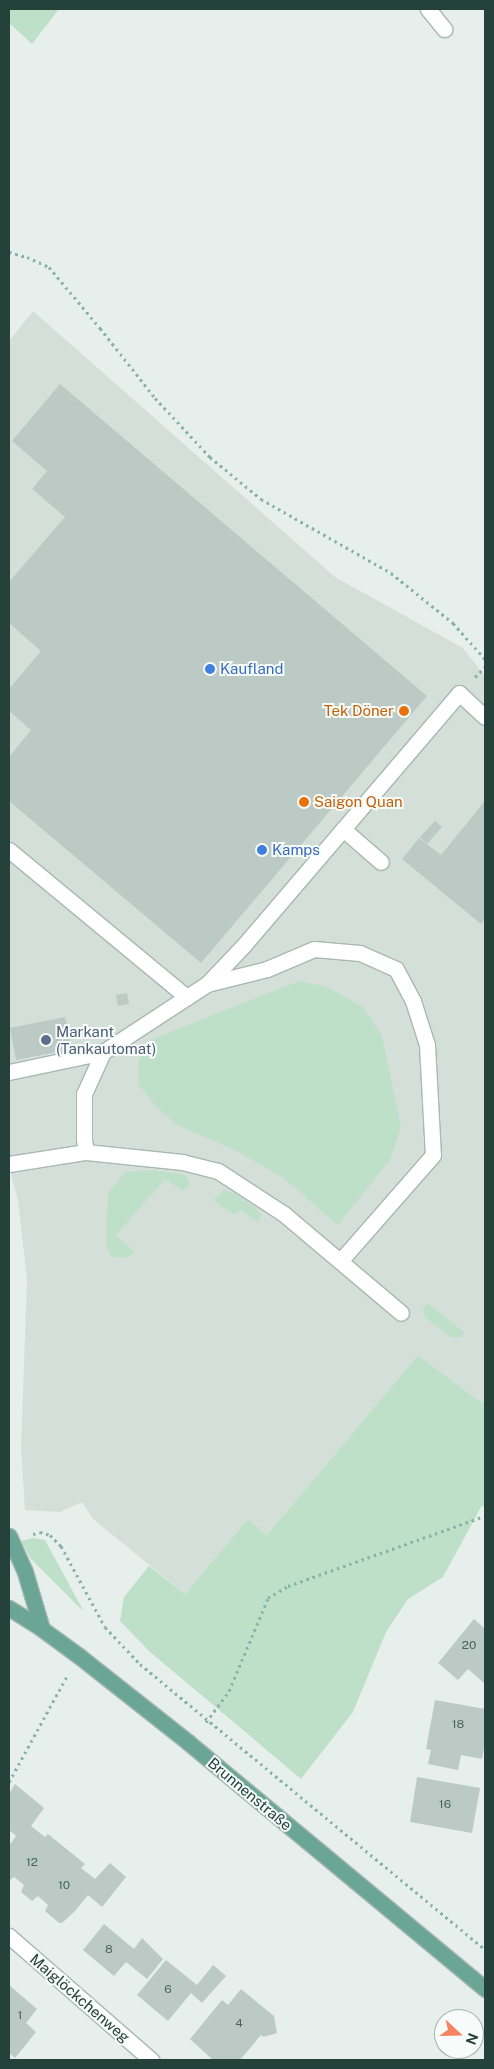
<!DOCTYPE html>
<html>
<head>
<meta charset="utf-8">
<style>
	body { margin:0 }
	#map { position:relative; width:494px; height:2069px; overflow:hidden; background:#e6efeb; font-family:"Public Sans",sans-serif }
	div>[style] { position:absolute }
	.built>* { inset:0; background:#d4dfda }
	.green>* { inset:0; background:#bfe0c8 }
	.building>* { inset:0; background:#bbcac4 }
	.path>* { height:3px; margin-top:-1.5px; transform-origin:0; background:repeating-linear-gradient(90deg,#86b3a5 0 2.5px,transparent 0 6.5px) }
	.roads { filter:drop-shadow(1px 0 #a8b8b2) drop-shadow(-1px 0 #a8b8b2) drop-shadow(0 1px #a8b8b2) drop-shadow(0 -1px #a8b8b2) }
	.minor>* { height:15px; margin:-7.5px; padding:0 7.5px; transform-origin:7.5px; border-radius:7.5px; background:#fff }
	.major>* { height:15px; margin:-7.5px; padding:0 7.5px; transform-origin:7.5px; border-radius:7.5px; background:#6aa596 }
	.dots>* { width:14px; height:14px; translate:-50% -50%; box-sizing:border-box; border:2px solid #f7fbf9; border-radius:50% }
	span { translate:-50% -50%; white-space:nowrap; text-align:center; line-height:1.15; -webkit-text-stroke:4px #f7fbf9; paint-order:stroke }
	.number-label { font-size:12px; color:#4a645c }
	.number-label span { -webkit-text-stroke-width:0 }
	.shop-label { font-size:15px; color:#366cbe }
	.left { translate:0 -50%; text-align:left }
	.food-label { font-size:15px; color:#c56008 }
	.right { translate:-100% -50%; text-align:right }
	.service-label { font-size:15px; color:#4e5e75 }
	.street-label { font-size:15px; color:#24423a }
	.frame { position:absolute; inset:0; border:10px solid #24423a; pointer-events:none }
	.north { position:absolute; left:434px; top:2009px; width:50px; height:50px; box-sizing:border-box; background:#f7fbf9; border:1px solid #a3b1ad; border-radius:50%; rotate:111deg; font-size:14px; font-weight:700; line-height:20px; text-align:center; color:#24423a }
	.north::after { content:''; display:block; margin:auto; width:18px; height:22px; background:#f4845f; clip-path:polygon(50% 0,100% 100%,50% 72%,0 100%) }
</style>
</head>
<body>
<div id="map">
	<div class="built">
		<div style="clip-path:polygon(33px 311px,335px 577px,463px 648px,485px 676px,485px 1400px,482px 1403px,418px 1355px,267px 1535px,248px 1519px,185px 1594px,93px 1519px,82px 1502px,60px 1512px,25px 1510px,21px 1448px,27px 1280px,18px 1200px,9px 1167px,9px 341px)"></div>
	</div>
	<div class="green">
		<div style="clip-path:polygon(9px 9px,59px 9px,32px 44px,9px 23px)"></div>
		<div style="clip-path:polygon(299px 981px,328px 987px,363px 1007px,382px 1035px,401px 1127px,390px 1160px,338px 1225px,283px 1178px,237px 1151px,175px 1124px,154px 1104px,139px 1085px,139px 1061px,150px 1040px)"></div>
		<div style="clip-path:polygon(153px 1170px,185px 1175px,189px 1181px,188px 1187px,183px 1191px,165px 1179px,116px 1235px,135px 1252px,125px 1258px,112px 1257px,106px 1247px,108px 1193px,125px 1172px)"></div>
		<div style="clip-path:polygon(224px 1190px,238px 1195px,254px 1207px,261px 1214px,260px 1219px,257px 1222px,241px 1210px,234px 1215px,213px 1200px)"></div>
		<div style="clip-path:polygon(427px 1303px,464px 1332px,462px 1337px,451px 1337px,425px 1317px,423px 1311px)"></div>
		<div style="clip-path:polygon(418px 1355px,482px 1403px,485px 1400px,485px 1505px,481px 1507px,443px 1577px,408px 1599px,386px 1632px,353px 1712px,301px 1779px,149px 1651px,120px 1621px,124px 1597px,149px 1566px,185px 1594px,248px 1519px,267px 1535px)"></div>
		<div style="clip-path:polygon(33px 1538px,45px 1540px,84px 1612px,31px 1559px,21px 1541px)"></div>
	</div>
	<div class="building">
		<div style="clip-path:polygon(60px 384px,427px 696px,201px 963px,9px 801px,9px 757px,31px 730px,9px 711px,9px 689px,41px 651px,9px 623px,9px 582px,65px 517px,32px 489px,47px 471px,12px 441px)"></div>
		<div style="clip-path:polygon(485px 801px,485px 919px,481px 924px,402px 859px,419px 838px,441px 855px)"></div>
		<div style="clip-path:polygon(435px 821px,442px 827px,427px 844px,420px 837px)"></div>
		<div style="clip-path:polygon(127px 993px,129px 1004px,118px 1006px,116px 995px)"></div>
		<div style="clip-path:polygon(65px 1017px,72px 1049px,16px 1060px,10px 1028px)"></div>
		<div style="clip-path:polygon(474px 1619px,485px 1629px,485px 1684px,468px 1669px,458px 1680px,438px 1663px)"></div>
		<div style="clip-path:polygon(435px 1700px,485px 1709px,485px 1741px,482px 1759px,461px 1755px,458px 1770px,428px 1764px,431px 1750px,426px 1749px)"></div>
		<div style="clip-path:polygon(417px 1777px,480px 1788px,472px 1833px,410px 1822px)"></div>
		<div style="clip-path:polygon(15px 1784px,44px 1808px,31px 1826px,45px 1837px,48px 1834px,85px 1864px,81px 1868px,95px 1879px,110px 1863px,126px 1877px,102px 1907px,88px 1895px,75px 1911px,62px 1923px,59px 1923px,45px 1911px,48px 1905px,38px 1896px,32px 1901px,21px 1892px,24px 1885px,14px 1877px,9px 1881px,9px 1846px,16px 1836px,9px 1830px,9px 1794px)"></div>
		<div style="clip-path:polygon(104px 1924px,134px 1949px,142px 1938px,163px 1959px,147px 1979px,126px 1962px,114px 1976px,83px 1950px)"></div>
		<div style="clip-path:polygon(166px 1960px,197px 1985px,213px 1965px,226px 1976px,202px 2003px,191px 1993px,168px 2021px,137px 1995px)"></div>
		<div style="clip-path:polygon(9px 1985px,37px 2009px,26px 2023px,36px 2032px,15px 2058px,9px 2053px)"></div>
		<div style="clip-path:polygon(241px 1989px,274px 2016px,277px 2033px,263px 2037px,261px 2035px,240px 2060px,213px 2060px,190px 2039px,222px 2000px,228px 2005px)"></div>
	</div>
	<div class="path">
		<div style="left:9px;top:252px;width:19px;rotate:16deg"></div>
		<div style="left:27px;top:257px;width:24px;rotate:24deg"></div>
		<div style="left:49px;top:267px;width:80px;rotate:50.1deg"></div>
		<div style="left:100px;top:328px;width:89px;rotate:51.8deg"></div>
		<div style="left:155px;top:398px;width:81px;rotate:47deg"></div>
		<div style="left:210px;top:457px;width:66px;rotate:39.5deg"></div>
		<div style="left:261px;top:499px;width:150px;rotate:29.6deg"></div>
		<div style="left:391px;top:573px;width:80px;rotate:38.9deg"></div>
		<div style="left:453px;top:623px;width:48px;rotate:48.4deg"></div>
		<div style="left:475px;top:677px;width:14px;rotate:-45deg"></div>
		<div style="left:33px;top:1534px;width:7px;rotate:-16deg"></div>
		<div style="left:40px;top:1532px;width:10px;rotate:17deg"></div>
		<div style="left:50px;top:1535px;width:16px;rotate:45deg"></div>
		<div style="left:61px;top:1546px;width:92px;rotate:61.5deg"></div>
		<div style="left:105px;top:1627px;width:51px;rotate:46.6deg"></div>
		<div style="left:140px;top:1664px;width:447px;rotate:39.6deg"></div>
		<div style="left:206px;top:1722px;width:39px;rotate:-53deg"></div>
		<div style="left:229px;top:1691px;width:101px;rotate:-67.2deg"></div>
		<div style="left:268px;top:1598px;width:23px;rotate:-31deg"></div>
		<div style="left:288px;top:1586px;width:209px;rotate:-19.6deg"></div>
		<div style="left:9px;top:1782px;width:121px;rotate:-61.3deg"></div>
	</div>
	<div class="roads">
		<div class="minor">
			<div style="left:428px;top:9px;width:26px;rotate:51deg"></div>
			<div style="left:343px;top:829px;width:50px;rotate:41deg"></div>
			<div style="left:9px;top:850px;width:231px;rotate:39.6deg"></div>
			<div style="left:207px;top:984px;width:54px;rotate:-46.5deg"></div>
			<div style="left:244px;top:945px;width:331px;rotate:-49.5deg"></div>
			<div style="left:459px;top:693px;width:35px;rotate:43deg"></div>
			<div style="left:9px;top:1072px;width:96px;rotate:-12deg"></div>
			<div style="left:86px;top:1152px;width:13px;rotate:-99deg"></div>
			<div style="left:84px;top:1139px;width:45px;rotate:-90deg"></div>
			<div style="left:84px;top:1094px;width:46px;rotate:-65.7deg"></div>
			<div style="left:103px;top:1052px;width:124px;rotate:-33.2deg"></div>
			<div style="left:207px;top:984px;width:62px;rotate:-14deg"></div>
			<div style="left:267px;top:969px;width:51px;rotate:-23.1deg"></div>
			<div style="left:314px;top:949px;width:46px;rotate:5deg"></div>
			<div style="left:360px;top:953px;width:39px;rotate:24deg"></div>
			<div style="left:396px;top:969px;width:36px;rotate:62deg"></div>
			<div style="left:413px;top:1001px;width:46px;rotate:72.3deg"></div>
			<div style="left:427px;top:1045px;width:110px;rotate:86.9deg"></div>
			<div style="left:433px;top:1155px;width:140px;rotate:131.2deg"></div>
			<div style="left:9px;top:1164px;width:78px;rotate:-8.9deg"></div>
			<div style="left:86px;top:1152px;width:97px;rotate:5.9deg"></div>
			<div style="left:182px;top:1162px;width:37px;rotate:14deg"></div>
			<div style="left:218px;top:1171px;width:79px;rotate:33.1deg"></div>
			<div style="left:284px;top:1214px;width:153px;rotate:40.2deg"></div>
			<div style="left:9px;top:1936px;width:189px;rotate:41.1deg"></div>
		</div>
		<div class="major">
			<div style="left:9px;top:1536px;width:39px;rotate:66deg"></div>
			<div style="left:25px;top:1572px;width:59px;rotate:73.4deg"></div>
			<div style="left:9px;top:1608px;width:39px;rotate:32deg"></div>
			<div style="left:42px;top:1629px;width:46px;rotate:36.1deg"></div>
			<div style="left:79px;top:1656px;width:140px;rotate:38.3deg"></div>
			<div style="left:189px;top:1743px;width:385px;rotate:39.7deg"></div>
		</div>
	</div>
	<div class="dots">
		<div style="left:210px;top:669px;background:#3f7fe0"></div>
		<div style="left:404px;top:711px;background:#e8710a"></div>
		<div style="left:304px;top:802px;background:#e8710a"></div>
		<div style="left:262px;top:850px;background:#3f7fe0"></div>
		<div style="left:46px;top:1040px;background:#5c6f8a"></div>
	</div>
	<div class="number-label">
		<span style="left:469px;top:1646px">20</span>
		<span style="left:458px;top:1725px">18</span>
		<span style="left:445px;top:1805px">16</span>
		<span style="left:32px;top:1863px">12</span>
		<span style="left:64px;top:1886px">10</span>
		<span style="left:109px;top:1950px">8</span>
		<span style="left:168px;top:1990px">6</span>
		<span style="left:20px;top:2016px">1</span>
		<span style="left:239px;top:2024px">4</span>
	</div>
	<div class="shop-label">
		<span class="left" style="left:220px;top:669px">Kaufland</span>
		<span class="left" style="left:272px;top:850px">Kamps</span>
	</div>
	<div class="food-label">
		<span class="right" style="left:394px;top:711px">Tek Döner</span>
		<span class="left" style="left:314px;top:802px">Saigon Quan</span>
	</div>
	<div class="service-label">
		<span class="left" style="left:56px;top:1040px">Markant<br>(Tankautomat)</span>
	</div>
	<div class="street-label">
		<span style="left:250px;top:1794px;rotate:40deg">Brunnenstraße</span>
		<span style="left:80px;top:1998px;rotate:41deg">Maiglöckchenweg</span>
	</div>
	<div class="frame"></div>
	<div class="north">N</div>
</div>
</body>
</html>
